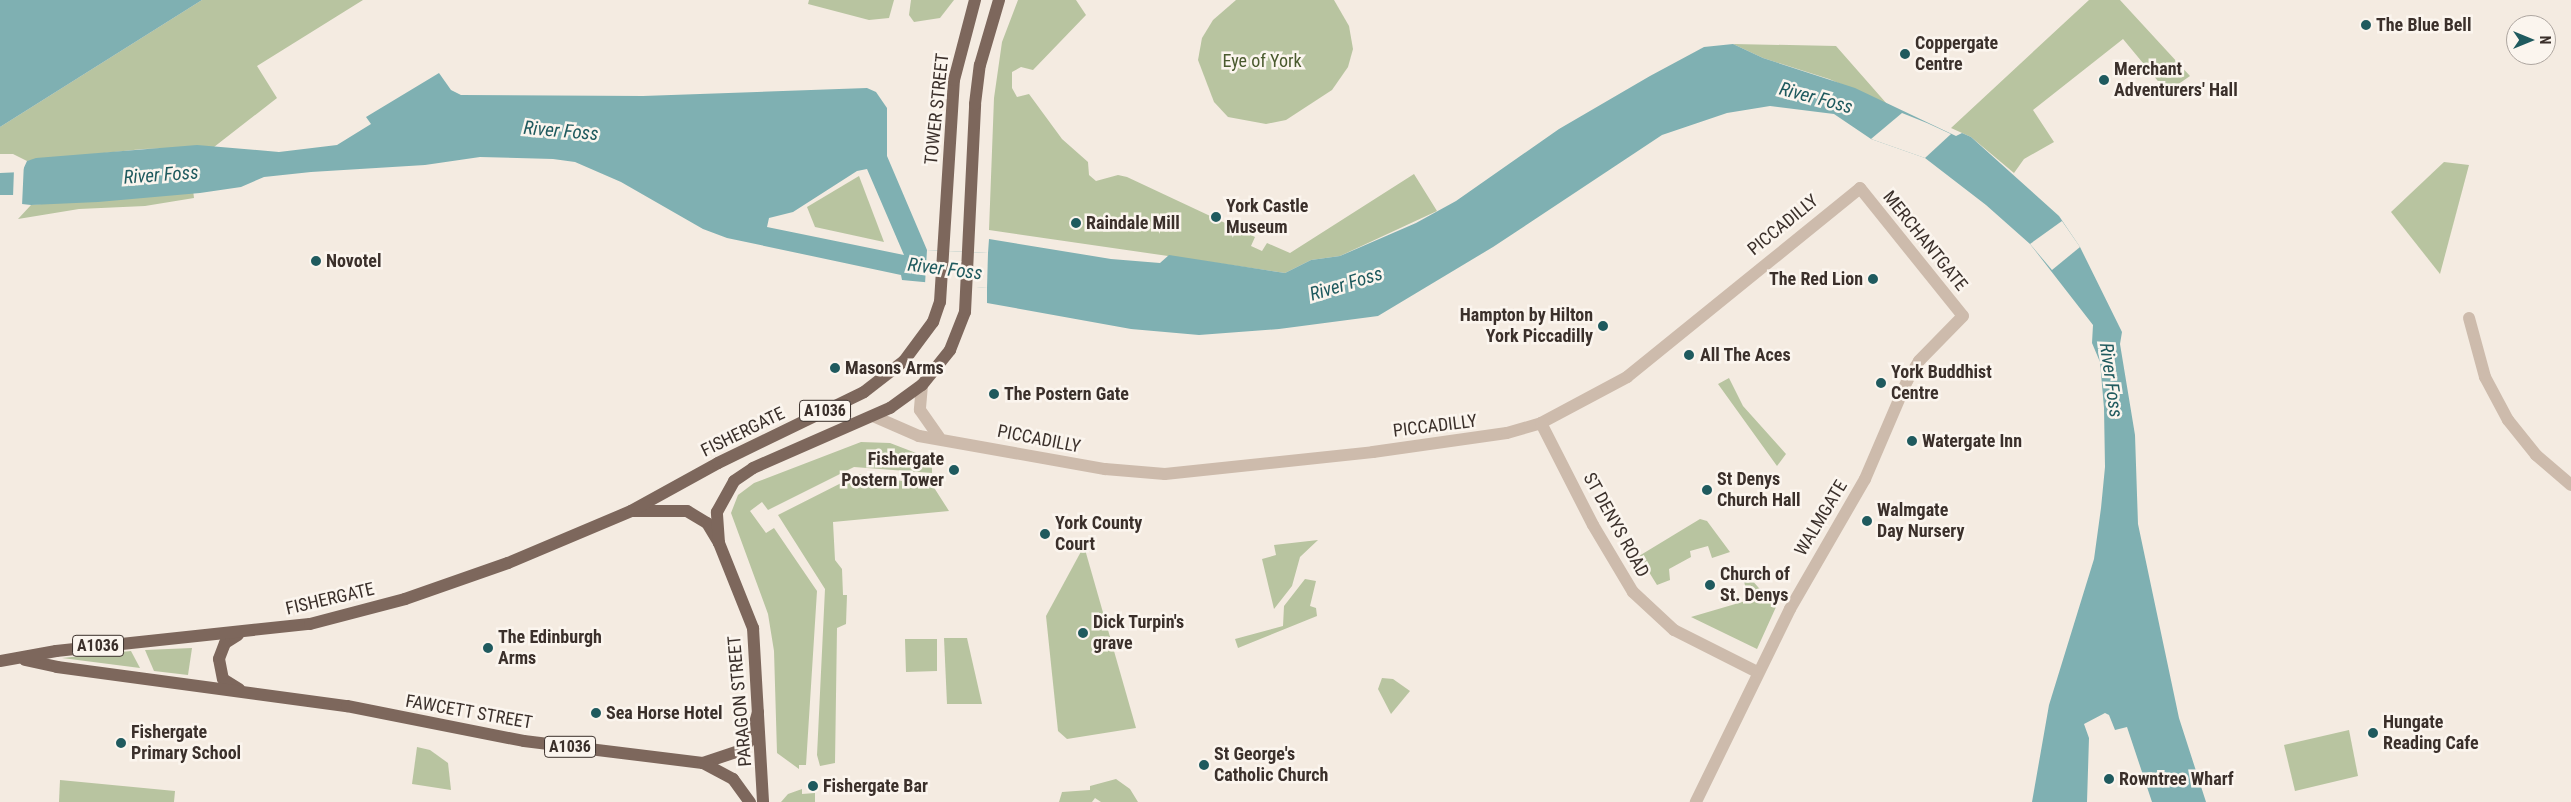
<!DOCTYPE html>
<html>
<head>
<meta charset="utf-8">
<style>
	body { margin:0 }
	#map { position:relative; width:2571px; height:802px; overflow:hidden; background:#f4ebe1; font-family:"Roboto Condensed",sans-serif }
	div>[style] { position:absolute }
	.green>* { inset:0; background:#b8c4a0 }
	.water>* { inset:0; background:#7fb0b2 }
	.pier>* { inset:0; background:#f4ebe1 }
	.minor>* { height:12px; margin:-6px; padding:0 6px; transform-origin:6px; border-radius:6px; background:#cdbbac }
	.major>* { height:12px; margin:-6px; padding:0 6px; transform-origin:6px; border-radius:6px; background:#7d675c }
	.dots>* { width:14px; height:14px; translate:-50% -50%; box-sizing:border-box; border:2px solid #fbf5ee; border-radius:50% }
	span { translate:-50% -50%; white-space:nowrap; text-align:center; line-height:1.15; -webkit-text-stroke:5px #fbf5ee; paint-order:stroke }
	.shield-label span { padding:1px 4px; background:#fbf5ee; border:1px solid; border-radius:4px; -webkit-text-stroke-width:0 }
	.shield-label { font-size:16px; color:#3b302b; font-weight:700 }
	.poi-label { font-size:18px; color:#3b302b; font-weight:700 }
	.left { translate:0 -50%; text-align:left }
	.right { translate:-100% -50%; text-align:right }
	.park-label { font-size:18px; color:#4a5a2e }
	.street-label { font-size:18px; color:#3b302b }
	.water-label { font-size:19px; color:#1f5a5e; font-style:italic }
	.north { position:absolute; left:2506px; top:15px; width:50px; height:50px; box-sizing:border-box; background:#fbf5ee; border:1px solid #aea6a0; border-radius:50%; rotate:90deg; font-size:14px; font-weight:700; line-height:20px; text-align:center; color:#3b302b }
	.north::after { content:''; display:block; margin:auto; width:18px; height:22px; background:#1f5a5e; clip-path:polygon(50% 0,100% 100%,50% 72%,0 100%) }
</style>
</head>
<body>
<div id="map">
	<div class="green">
		<div style="clip-path:polygon(202px 0,363px 0,257px 66px,277px 98px,214px 147px,143px 149px,27px 161px,13px 154px,0 154px,0 127px)"></div>
		<div style="clip-path:polygon(809px 0,894px 0,889px 18px,869px 20px,808px 4px)"></div>
		<div style="clip-path:polygon(911px 0,954px 0,940px 18px,914px 22px,909px 15px)"></div>
		<div style="clip-path:polygon(1018px 0,1076px 0,1086px 15px,1033px 70px,1021px 67px,1012px 72px,1012px 88px,1017px 97px,1029px 94px,1062px 139px,1088px 162px,1089px 175px,1096px 181px,1118px 175px,1127px 177px,1255px 237px,1251px 246px,1262px 251px,1267px 243px,1290px 253px,1414px 174px,1437px 211px,1340px 256px,1311px 260px,1285px 273px,989px 230px,994px 98px,1002px 42px)"></div>
		<div style="clip-path:polygon(1236px 0,1334px 0,1349px 26px,1353px 49px,1348px 67px,1332px 90px,1286px 120px,1266px 124px,1228px 117px,1214px 102px,1198px 60px,1202px 38px,1213px 20px)"></div>
		<div style="clip-path:polygon(2089px 0,2120px 0,2190px 76px,2167px 92px,2123px 39px,2033px 110px,2054px 142px,2024px 159px,2014px 173px,1971px 137px,1951px 128px)"></div>
		<div style="clip-path:polygon(1733px 44px,1836px 46px,1887px 104px,1829px 79px,1763px 58px)"></div>
		<div style="clip-path:polygon(2444px 162px,2469px 165px,2440px 274px,2391px 212px)"></div>
		<div style="clip-path:polygon(859px 176px,884px 242px,815px 227px,807px 207px)"></div>
		<div style="clip-path:polygon(193px 190px,194px 198px,145px 206px,79px 209px,18px 219px,31px 205px)"></div>
		<div style="clip-path:polygon(1729px 378px,1743px 406px,1786px 454px,1777px 466px,1718px 384px)"></div>
		<div style="clip-path:polygon(861px 442px,890px 443px,929px 458px,932px 460px,932px 473px,854px 467px,768px 510px,762px 502px,750px 511px,766px 533px,774px 528px,817px 591px,806px 765px,799px 765px,799px 769px,777px 753px,774px 651px,768px 614px,731px 513px,738px 495px,754px 483px)"></div>
		<div style="clip-path:polygon(859px 474px,933px 486px,949px 511px,833px 522px,835px 560px,842px 569px,843px 595px,847px 595px,846px 624px,837px 628px,835px 763px,820px 766px,817px 755px,825px 589px,778px 515px)"></div>
		<div style="clip-path:polygon(1700px 519px,1707px 521px,1730px 552px,1712px 558px,1708px 546px,1690px 551px,1691px 557px,1669px 569px,1670px 580px,1657px 585px,1639px 556px)"></div>
		<div style="clip-path:polygon(1318px 540px,1300px 557px,1292px 586px,1274px 609px,1262px 559px,1276px 555px,1274px 545px)"></div>
		<div style="clip-path:polygon(1084px 546px,1136px 728px,1067px 739px,1058px 731px,1046px 616px)"></div>
		<div style="clip-path:polygon(1740px 567px,1776px 607px,1757px 649px,1691px 617px,1749px 600px)"></div>
		<div style="clip-path:polygon(1305px 579px,1316px 581px,1310px 606px,1316px 608px,1317px 616px,1238px 648px,1235px 639px,1283px 626px,1284px 606px)"></div>
		<div style="clip-path:polygon(944px 638px,967px 638px,982px 704px,947px 704px)"></div>
		<div style="clip-path:polygon(905px 639px,937px 639px,937px 671px,906px 672px)"></div>
		<div style="clip-path:polygon(192px 648px,188px 675px,154px 671px,145px 650px)"></div>
		<div style="clip-path:polygon(131px 651px,140px 668px,62px 658px)"></div>
		<div style="clip-path:polygon(1382px 678px,1393px 679px,1410px 691px,1391px 714px,1378px 689px)"></div>
		<div style="clip-path:polygon(2349px 730px,2358px 776px,2295px 791px,2284px 745px)"></div>
		<div style="clip-path:polygon(417px 747px,430px 750px,448px 763px,451px 790px,412px 784px)"></div>
		<div style="clip-path:polygon(1116px 779px,1130px 789px,1138px 802px,1101px 802px,1095px 798px,1092px 802px,1059px 802px,1062px 792px,1090px 790px,1090px 786px)"></div>
		<div style="clip-path:polygon(60px 780px,175px 791px,174px 802px,59px 802px)"></div>
		<div style="clip-path:polygon(802px 789px,802px 794px,815px 793px,815px 802px,781px 802px,788px 794px)"></div>
	</div>
	<div class="water">
		<div style="clip-path:polygon(0 0,202px 0,0 127px)"></div>
		<div style="clip-path:polygon(evenodd,1733px 44px,1763px 58px,1855px 88px,1956px 136px,1962px 133px,1971px 137px,2059px 216px,2080px 247px,2122px 332px,2120px 344px,2135px 435px,2138px 524px,2179px 718px,2206px 802px,2152px 802px,2127px 727px,2115px 730px,2109px 715px,2105px 713px,2084px 724px,2089px 738px,2087px 802px,2032px 802px,2049px 705px,2094px 559px,2101px 508px,2105px 467px,2104px 408px,2100px 362px,2092px 343px,2093px 325px,2030px 244px,1986px 205px,1925px 158px,1871px 139px,1834px 114px,1770px 106px,1727px 113px,1662px 135px,1493px 247px,1378px 316px,1279px 329px,1199px 335px,1131px 329px,987px 303px,987px 288px,902px 280px,901px 275px,727px 238px,703px 229px,621px 182px,575px 162px,553px 159px,480px 157px,425px 165px,311px 172px,264px 177px,241px 187px,200px 193px,98px 202px,31px 205px,22px 204px,14px 195px,0 195px,0 173px,22px 172px,27px 161px,36px 158px,197px 145px,279px 152px,337px 145px,371px 124px,366px 117px,439px 73px,451px 90px,461px 95px,643px 96px,867px 88px,876px 92px,887px 108px,887px 156px,927px 250px,988px 253px,989px 239px,1111px 259px,1160px 263px,1169px 255px,1285px 273px,1311px 260px,1340px 256px,1416px 223px,1456px 201px,1559px 129px,1650px 76px,1704px 47px,1733px 44px,867px 169px,904px 255px,767px 227px,769px 218px,793px 212px,857px 171px,867px 169px)"></div>
	</div>
	<div class="pier">
		<div style="clip-path:polygon(1902px 113px,1927px 123px,1951px 134px,1925px 158px,1871px 139px)"></div>
		<div style="clip-path:polygon(24px 162px,22px 206px,13px 197px,14px 169px,20px 169px)"></div>
		<div style="clip-path:polygon(2062px 221px,2080px 247px,2052px 270px,2030px 244px)"></div>
		<div style="clip-path:polygon(927px 250px,988px 253px,987px 288px,925px 284px)"></div>
	</div>
	<div class="minor">
		<div style="left:2469px;top:318px;width:61px;rotate:74.8deg"></div>
		<div style="left:2485px;top:377px;width:49px;rotate:61.9deg"></div>
		<div style="left:2508px;top:420px;width:45px;rotate:51.3deg"></div>
		<div style="left:2536px;top:455px;width:46px;rotate:40.6deg"></div>
		<div style="left:922px;top:385px;width:25px;rotate:95deg"></div>
		<div style="left:920px;top:410px;width:33px;rotate:55deg"></div>
		<div style="left:873px;top:416px;width:50px;rotate:23.5deg"></div>
		<div style="left:919px;top:436px;width:189px;rotate:10.1deg"></div>
		<div style="left:1105px;top:469px;width:60px;rotate:4.8deg"></div>
		<div style="left:1165px;top:474px;width:209px;rotate:-6deg"></div>
		<div style="left:1373px;top:452px;width:135px;rotate:-8.1deg"></div>
		<div style="left:1507px;top:433px;width:35px;rotate:-16deg"></div>
		<div style="left:1541px;top:423px;width:98px;rotate:-28.1deg"></div>
		<div style="left:1627px;top:377px;width:300px;rotate:-39deg"></div>
		<div style="left:1860px;top:188px;width:164px;rotate:51.2deg"></div>
		<div style="left:1963px;top:316px;width:63px;rotate:134.4deg"></div>
		<div style="left:1919px;top:361px;width:23px;rotate:121deg"></div>
		<div style="left:1907px;top:381px;width:107px;rotate:113.2deg"></div>
		<div style="left:1865px;top:479px;width:150px;rotate:120deg"></div>
		<div style="left:1790px;top:609px;width:215px;rotate:116deg"></div>
		<div style="left:1541px;top:423px;width:114px;rotate:63deg"></div>
		<div style="left:1593px;top:525px;width:78px;rotate:59.2deg"></div>
		<div style="left:1633px;top:592px;width:56px;rotate:42.8deg"></div>
		<div style="left:1674px;top:630px;width:93px;rotate:26.8deg"></div>
	</div>
	<div class="major">
		<div style="left:633px;top:511px;width:54px"></div>
		<div style="left:687px;top:511px;width:23px;rotate:31deg"></div>
		<div style="left:707px;top:523px;width:23px;rotate:59deg"></div>
		<div style="left:719px;top:543px;width:92px;rotate:68.2deg"></div>
		<div style="left:753px;top:628px;width:174px;rotate:86.7deg"></div>
		<div style="left:719px;top:543px;width:31px;rotate:-94deg"></div>
		<div style="left:717px;top:512px;width:35px;rotate:-61deg"></div>
		<div style="left:734px;top:481px;width:23px;rotate:-34deg"></div>
		<div style="left:753px;top:468px;width:150px;rotate:-23.7deg"></div>
		<div style="left:890px;top:408px;width:39px;rotate:-36deg"></div>
		<div style="left:922px;top:385px;width:45px;rotate:-51.3deg"></div>
		<div style="left:950px;top:350px;width:41px;rotate:-68.5deg"></div>
		<div style="left:965px;top:312px;width:208px;rotate:-87.2deg"></div>
		<div style="left:975px;top:104px;width:39px;rotate:-83deg"></div>
		<div style="left:980px;top:65px;width:68px;rotate:-73.7deg"></div>
		<div style="left:238px;top:635px;width:15px;rotate:148deg"></div>
		<div style="left:225px;top:643px;width:17px;rotate:111deg"></div>
		<div style="left:219px;top:659px;width:20px;rotate:79deg"></div>
		<div style="left:223px;top:679px;width:19px;rotate:32deg"></div>
		<div style="left:25px;top:660px;width:33px;rotate:12deg"></div>
		<div style="left:57px;top:667px;width:293px;rotate:7.7deg"></div>
		<div style="left:347px;top:706px;width:180px;rotate:11.2deg"></div>
		<div style="left:524px;top:741px;width:180px;rotate:7deg"></div>
		<div style="left:703px;top:763px;width:41px;rotate:-18.4deg"></div>
		<div style="left:742px;top:750px;width:13px;rotate:-51deg"></div>
		<div style="left:750px;top:740px;width:29px;rotate:-74deg"></div>
		<div style="left:0;top:661px;width:57px;rotate:-10.1deg"></div>
		<div style="left:56px;top:651px;width:255px;rotate:-6.1deg"></div>
		<div style="left:310px;top:624px;width:98px;rotate:-14.7deg"></div>
		<div style="left:405px;top:599px;width:109px;rotate:-19.3deg"></div>
		<div style="left:508px;top:563px;width:134px;rotate:-22.9deg"></div>
		<div style="left:631px;top:511px;width:99px;rotate:-28.9deg"></div>
		<div style="left:718px;top:463px;width:162px;rotate:-25.9deg"></div>
		<div style="left:864px;top:392px;width:51px;rotate:-37.8deg"></div>
		<div style="left:904px;top:361px;width:49px;rotate:-53.4deg"></div>
		<div style="left:933px;top:322px;width:21px;rotate:-71deg"></div>
		<div style="left:940px;top:302px;width:222px;rotate:-86.4deg"></div>
		<div style="left:954px;top:80px;width:83px;rotate:-75.3deg"></div>
		<div style="left:703px;top:763px;width:34px;rotate:28deg"></div>
		<div style="left:733px;top:779px;width:29px;rotate:54deg"></div>
	</div>
	<div class="dots">
		<div style="left:2366px;top:25px;background:#1f5a5e"></div>
		<div style="left:1905px;top:54px;background:#1f5a5e"></div>
		<div style="left:2104px;top:80px;background:#1f5a5e"></div>
		<div style="left:1216px;top:217px;background:#1f5a5e"></div>
		<div style="left:1076px;top:223px;background:#1f5a5e"></div>
		<div style="left:316px;top:261px;background:#1f5a5e"></div>
		<div style="left:1873px;top:279px;background:#1f5a5e"></div>
		<div style="left:1603px;top:326px;background:#1f5a5e"></div>
		<div style="left:1689px;top:355px;background:#1f5a5e"></div>
		<div style="left:835px;top:368px;background:#1f5a5e"></div>
		<div style="left:1881px;top:383px;background:#1f5a5e"></div>
		<div style="left:994px;top:394px;background:#1f5a5e"></div>
		<div style="left:1912px;top:441px;background:#1f5a5e"></div>
		<div style="left:954px;top:470px;background:#1f5a5e"></div>
		<div style="left:1707px;top:490px;background:#1f5a5e"></div>
		<div style="left:1867px;top:521px;background:#1f5a5e"></div>
		<div style="left:1045px;top:534px;background:#1f5a5e"></div>
		<div style="left:1710px;top:585px;background:#1f5a5e"></div>
		<div style="left:1083px;top:633px;background:#1f5a5e"></div>
		<div style="left:488px;top:648px;background:#1f5a5e"></div>
		<div style="left:596px;top:713px;background:#1f5a5e"></div>
		<div style="left:2373px;top:733px;background:#1f5a5e"></div>
		<div style="left:121px;top:743px;background:#1f5a5e"></div>
		<div style="left:1204px;top:765px;background:#1f5a5e"></div>
		<div style="left:2109px;top:779px;background:#1f5a5e"></div>
		<div style="left:813px;top:786px;background:#1f5a5e"></div>
	</div>
	<div class="shield-label">
		<span style="left:825px;top:411px">A1036</span>
		<span style="left:98px;top:646px">A1036</span>
		<span style="left:570px;top:747px">A1036</span>
	</div>
	<div class="poi-label">
		<span class="left" style="left:2376px;top:25px">The Blue Bell</span>
		<span class="left" style="left:1915px;top:54px">Coppergate<br>Centre</span>
		<span class="left" style="left:2114px;top:80px">Merchant<br>Adventurers' Hall</span>
		<span class="left" style="left:1226px;top:217px">York Castle<br>Museum</span>
		<span class="left" style="left:1086px;top:223px">Raindale Mill</span>
		<span class="left" style="left:326px;top:261px">Novotel</span>
		<span class="right" style="left:1863px;top:279px">The Red Lion</span>
		<span class="right" style="left:1593px;top:326px">Hampton by Hilton<br>York Piccadilly</span>
		<span class="left" style="left:1700px;top:355px">All The Aces</span>
		<span class="left" style="left:845px;top:368px">Masons Arms</span>
		<span class="left" style="left:1891px;top:383px">York Buddhist<br>Centre</span>
		<span class="left" style="left:1004px;top:394px">The Postern Gate</span>
		<span class="left" style="left:1922px;top:441px">Watergate Inn</span>
		<span class="right" style="left:944px;top:470px">Fishergate<br>Postern Tower</span>
		<span class="left" style="left:1717px;top:490px">St Denys<br>Church Hall</span>
		<span class="left" style="left:1877px;top:521px">Walmgate<br>Day Nursery</span>
		<span class="left" style="left:1055px;top:534px">York County<br>Court</span>
		<span class="left" style="left:1720px;top:585px">Church of<br>St. Denys</span>
		<span class="left" style="left:1093px;top:633px">Dick Turpin's<br>grave</span>
		<span class="left" style="left:498px;top:648px">The Edinburgh<br>Arms</span>
		<span class="left" style="left:606px;top:713px">Sea Horse Hotel</span>
		<span class="left" style="left:2383px;top:733px">Hungate<br>Reading Cafe</span>
		<span class="left" style="left:131px;top:743px">Fishergate<br>Primary School</span>
		<span class="left" style="left:1214px;top:765px">St George's<br>Catholic Church</span>
		<span class="left" style="left:2119px;top:779px">Rowntree Wharf</span>
		<span class="left" style="left:823px;top:786px">Fishergate Bar</span>
	</div>
	<div class="park-label">
		<span style="left:1262px;top:61px">Eye of York</span>
	</div>
	<div class="street-label">
		<span style="left:937px;top:109px;rotate:-84deg">TOWER STREET</span>
		<span style="left:1783px;top:225px;rotate:-39deg">PICCADILLY</span>
		<span style="left:1925px;top:241px;rotate:51deg">MERCHANTGATE</span>
		<span style="left:1435px;top:426px;rotate:-7deg">PICCADILLY</span>
		<span style="left:743px;top:432px;rotate:-26deg">FISHERGATE</span>
		<span style="left:1039px;top:439px;rotate:11deg">PICCADILLY</span>
		<span style="left:1821px;top:518px;rotate:-59deg">WALMGATE</span>
		<span style="left:1616px;top:525px;rotate:61deg">ST DENYS ROAD</span>
		<span style="left:330px;top:599px;rotate:-13deg">FISHERGATE</span>
		<span style="left:740px;top:701px;rotate:-95deg">PARAGON STREET</span>
		<span style="left:469px;top:712px;rotate:10deg">FAWCETT STREET</span>
	</div>
	<div class="water-label">
		<span style="left:1816px;top:98px;rotate:15deg">River Foss</span>
		<span style="left:561px;top:131px;rotate:5deg">River Foss</span>
		<span style="left:161px;top:175px;rotate:-4deg">River Foss</span>
		<span style="left:945px;top:269px;rotate:7deg">River Foss</span>
		<span style="left:1346px;top:284px;rotate:-17deg">River Foss</span>
		<span style="left:2111px;top:380px;rotate:82deg">River Foss</span>
	</div>
	<div class="north">N</div>
</div>
</body>
</html>
